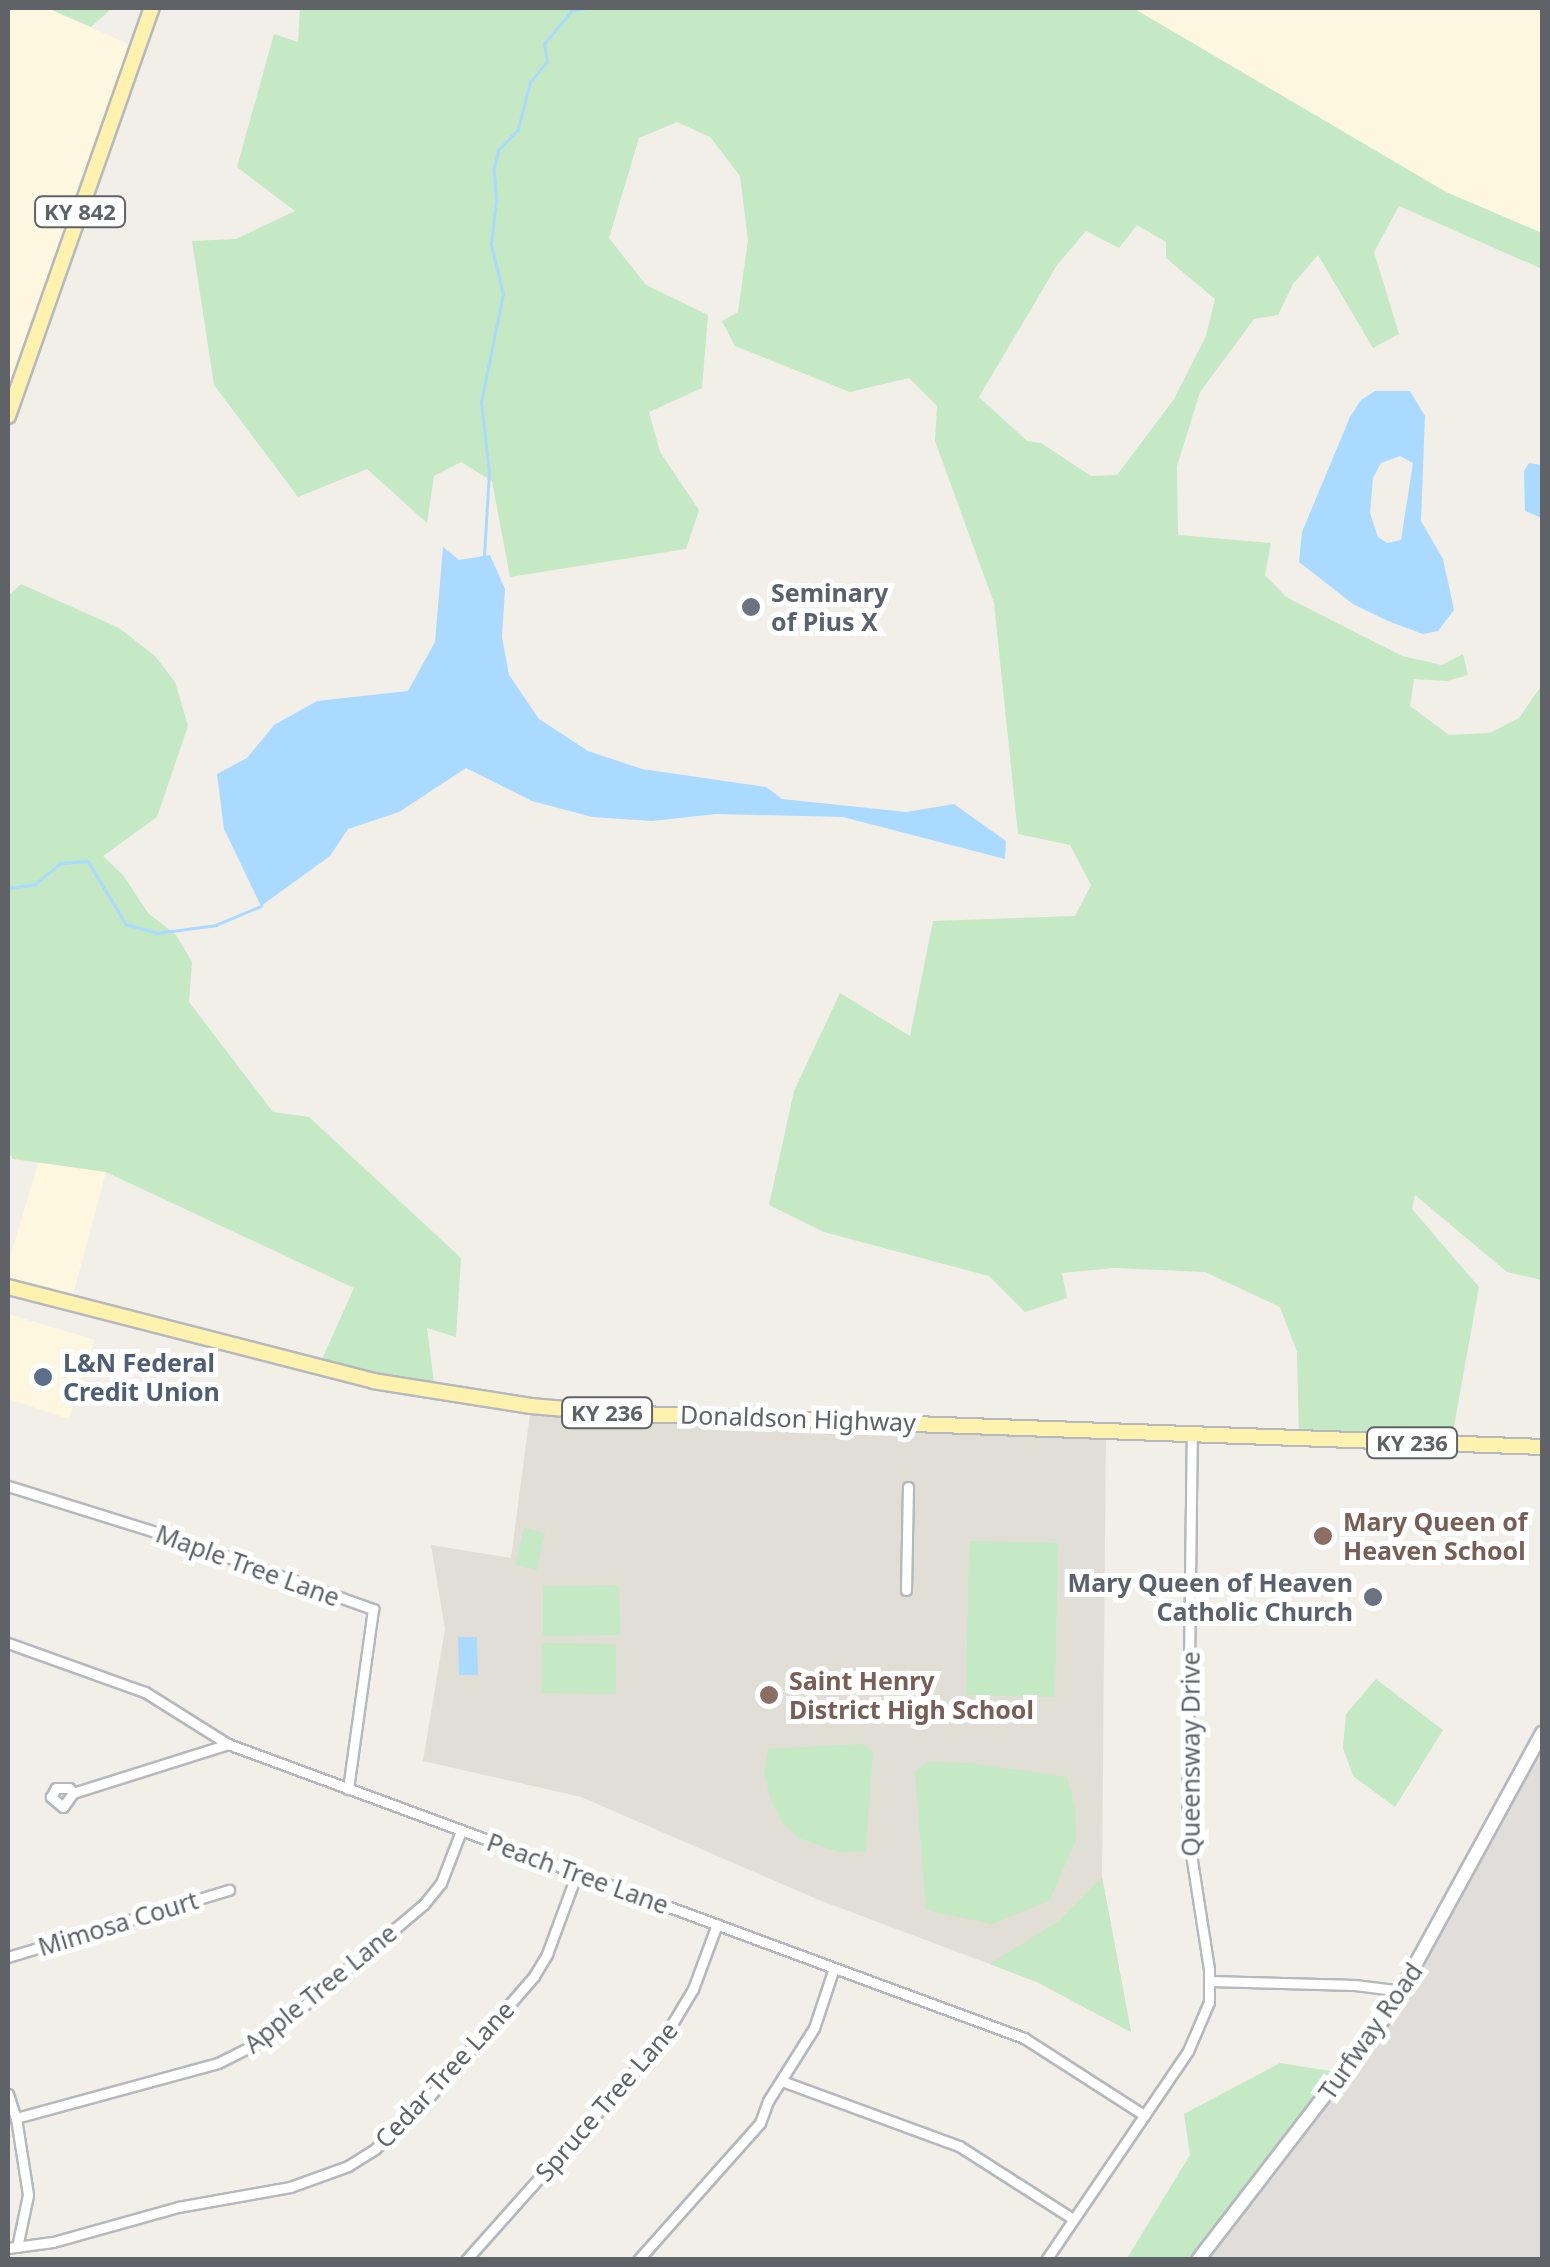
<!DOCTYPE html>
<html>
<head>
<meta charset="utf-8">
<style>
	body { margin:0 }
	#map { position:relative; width:1550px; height:2267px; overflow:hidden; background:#f1efe8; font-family:"Noto Sans",sans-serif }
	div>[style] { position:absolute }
	.commercial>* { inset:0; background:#fef7e0 }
	.industrial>* { inset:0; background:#e0deda }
	.education>* { inset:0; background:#e1ded6 }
	.green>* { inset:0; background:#c5e8c5 }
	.water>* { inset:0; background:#aadaff }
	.stream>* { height:2.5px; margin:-1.25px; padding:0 1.25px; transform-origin:1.25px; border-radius:1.25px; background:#aadaff }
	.roads { filter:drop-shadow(2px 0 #b5b8bc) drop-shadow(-2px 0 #b5b8bc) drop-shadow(0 2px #b5b8bc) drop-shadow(0 -2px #b5b8bc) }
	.street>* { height:9px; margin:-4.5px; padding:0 4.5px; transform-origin:4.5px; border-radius:4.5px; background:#fff }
	.secondary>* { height:12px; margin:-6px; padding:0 6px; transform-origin:6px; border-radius:6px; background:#fff }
	.primary>* { height:14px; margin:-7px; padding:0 7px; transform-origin:7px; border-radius:7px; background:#fff2af }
	.dots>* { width:28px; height:28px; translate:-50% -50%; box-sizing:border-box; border:5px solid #fff; border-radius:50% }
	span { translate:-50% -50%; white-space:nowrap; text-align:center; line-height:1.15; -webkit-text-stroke:10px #fff; paint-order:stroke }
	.shield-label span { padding:2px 8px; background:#fff; border:2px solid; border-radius:8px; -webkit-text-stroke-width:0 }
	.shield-label { font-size:22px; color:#5f6368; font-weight:700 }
	.worship-label { font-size:25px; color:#5b616d; font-weight:700 }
	.left { translate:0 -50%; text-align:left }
	.right { translate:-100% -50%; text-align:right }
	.service-label { font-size:25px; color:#4e5e75; font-weight:700 }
	.street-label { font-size:25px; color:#5f6368 }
	.education-label { font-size:25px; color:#785e54; font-weight:700 }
	.frame { position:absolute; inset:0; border:10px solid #5f6368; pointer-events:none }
</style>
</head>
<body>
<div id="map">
	<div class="commercial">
		<div style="clip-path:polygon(8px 8px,47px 8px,137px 48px,8px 416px)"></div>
		<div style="clip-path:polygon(1133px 8px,1542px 8px,1542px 233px,1446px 192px)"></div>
		<div style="clip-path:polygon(44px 1144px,106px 1172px,71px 1302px,8px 1283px,8px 1264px)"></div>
		<div style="clip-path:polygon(8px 1314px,95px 1340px,69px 1419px,8px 1399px)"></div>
	</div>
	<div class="industrial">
		<div style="clip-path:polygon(1542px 1733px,1542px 2259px,1198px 2260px,1391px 2009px)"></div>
	</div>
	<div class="education">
		<div style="clip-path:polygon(531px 1406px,1106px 1431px,1102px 1877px,1131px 2032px,1037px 1982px,819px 1900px,581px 1797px,423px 1761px,445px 1629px,431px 1545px,511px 1558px)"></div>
	</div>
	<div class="green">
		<div style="clip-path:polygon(47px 8px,112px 8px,91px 27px)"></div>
		<div style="clip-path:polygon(evenodd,300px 8px,1133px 8px,1446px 192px,1542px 233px,1542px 269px,1399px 206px,1374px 252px,1399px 334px,1373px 348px,1318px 255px,1293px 284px,1278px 315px,1254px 319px,1200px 392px,1177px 466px,1178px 535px,1271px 543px,1265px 575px,1286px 597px,1402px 656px,1442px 665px,1463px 654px,1468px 675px,1447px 681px,1414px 679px,1410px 706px,1449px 735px,1490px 733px,1519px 718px,1542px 685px,1542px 1280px,1507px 1272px,1415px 1195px,1412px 1209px,1479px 1287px,1449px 1454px,1299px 1439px,1297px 1352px,1280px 1307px,1205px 1272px,1114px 1268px,1062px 1273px,1067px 1298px,1025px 1312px,989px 1276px,824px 1232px,769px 1205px,794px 1091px,840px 993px,910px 1036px,933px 921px,1075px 916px,1091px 885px,1070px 845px,1018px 834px,994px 603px,935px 441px,937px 406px,909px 378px,850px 392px,735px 346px,722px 321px,738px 312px,748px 240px,740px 176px,710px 137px,677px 122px,639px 138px,609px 238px,646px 285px,708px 315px,702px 388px,649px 412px,660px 452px,699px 510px,686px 549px,510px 577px,492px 481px,461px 462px,434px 476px,427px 523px,367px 469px,298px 497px,214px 385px,192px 241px,236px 239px,295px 211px,237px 167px,274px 34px,298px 42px,300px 8px,1137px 225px,1166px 242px,1166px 258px,1215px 299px,1206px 336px,1174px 399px,1117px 475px,1091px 476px,1041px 443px,1027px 441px,979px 397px,1057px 265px,1086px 231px,1119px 248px,1137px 225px)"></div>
		<div style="clip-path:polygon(21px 584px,119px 628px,155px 656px,175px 682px,188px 726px,157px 817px,103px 856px,123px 875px,148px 913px,176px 935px,192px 962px,189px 1002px,273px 1112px,309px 1117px,461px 1258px,456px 1337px,427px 1328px,435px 1390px,318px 1368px,354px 1288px,106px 1172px,13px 1159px,8px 1151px,8px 596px)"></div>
		<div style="clip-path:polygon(524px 1528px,545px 1533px,537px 1570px,515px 1565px)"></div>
		<div style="clip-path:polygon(969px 1541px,1058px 1543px,1055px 1697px,966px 1695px)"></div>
		<div style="clip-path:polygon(619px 1585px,620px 1635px,543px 1636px,543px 1586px)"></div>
		<div style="clip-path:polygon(542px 1643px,616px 1644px,616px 1694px,541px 1693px)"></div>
		<div style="clip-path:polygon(1376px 1679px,1443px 1730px,1395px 1807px,1353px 1776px,1343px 1748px,1346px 1714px)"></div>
		<div style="clip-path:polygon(861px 1744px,873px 1751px,866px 1851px,839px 1852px,799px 1838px,782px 1823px,771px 1800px,764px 1772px,768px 1749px)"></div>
		<div style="clip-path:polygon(927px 1762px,969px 1763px,1067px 1777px,1075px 1808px,1076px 1840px,1049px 1901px,992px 1924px,926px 1910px,915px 1772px)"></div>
		<div style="clip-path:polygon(1102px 1877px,1131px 2032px,1037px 1982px,990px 1964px,1060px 1920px)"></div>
		<div style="clip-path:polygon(1280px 2063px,1343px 2073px,1198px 2259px,1126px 2260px,1190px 2155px,1184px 2114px)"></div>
	</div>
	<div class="water">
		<div style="clip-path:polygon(evenodd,1375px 391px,1410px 391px,1425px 416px,1421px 521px,1443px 559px,1454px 610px,1438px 631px,1423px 634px,1388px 621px,1353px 604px,1299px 562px,1302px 532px,1350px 417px,1361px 400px,1375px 391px,1400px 456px,1413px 463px,1401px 540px,1387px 543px,1378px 537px,1370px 513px,1373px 478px,1381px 463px,1400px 456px)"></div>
		<div style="clip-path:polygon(1529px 463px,1542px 465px,1542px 518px,1525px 511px,1524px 471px)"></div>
		<div style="clip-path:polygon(443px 547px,459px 560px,490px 555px,505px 589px,502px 637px,509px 675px,539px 719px,588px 751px,642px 769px,766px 787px,782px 799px,906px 812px,954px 804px,1006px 841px,1005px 859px,843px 817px,716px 814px,652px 821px,592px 817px,532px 801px,466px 768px,399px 812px,348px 829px,330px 856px,261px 906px,224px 829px,217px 774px,247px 758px,274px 725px,317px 701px,408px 691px,435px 642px)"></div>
		<div style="clip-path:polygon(458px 1637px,477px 1637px,478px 1675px,459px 1675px)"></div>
	</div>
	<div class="stream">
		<div style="left:484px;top:556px;width:83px;rotate:-86.6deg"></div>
		<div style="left:489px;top:473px;width:71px;rotate:-96.4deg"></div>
		<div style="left:481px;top:402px;width:110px;rotate:-78.5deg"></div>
		<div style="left:503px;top:294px;width:50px;rotate:-103.8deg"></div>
		<div style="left:491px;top:245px;width:45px;rotate:-83.7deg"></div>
		<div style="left:496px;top:200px;width:32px;rotate:-94deg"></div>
		<div style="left:494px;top:168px;width:18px;rotate:-77deg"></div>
		<div style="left:498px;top:150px;width:29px;rotate:-46deg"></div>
		<div style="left:518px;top:129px;width:49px;rotate:-75.7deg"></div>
		<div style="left:530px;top:82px;width:26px;rotate:-50deg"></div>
		<div style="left:547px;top:62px;width:18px;rotate:-99deg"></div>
		<div style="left:544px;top:44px;width:44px;rotate:-50.5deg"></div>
		<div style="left:572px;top:10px;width:17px;rotate:-7deg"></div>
		<div style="left:8px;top:888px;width:27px;rotate:-8deg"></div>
		<div style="left:35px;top:884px;width:33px;rotate:-39deg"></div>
		<div style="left:61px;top:863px;width:27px;rotate:-4deg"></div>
		<div style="left:88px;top:861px;width:74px;rotate:58.9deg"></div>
		<div style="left:126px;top:924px;width:32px;rotate:16deg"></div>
		<div style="left:157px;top:933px;width:60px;rotate:-7.7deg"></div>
		<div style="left:216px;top:925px;width:49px;rotate:-22.9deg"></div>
	</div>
	<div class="roads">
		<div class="street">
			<div style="left:8px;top:1486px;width:169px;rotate:17.3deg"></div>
			<div style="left:169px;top:1536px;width:217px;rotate:19.7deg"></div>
			<div style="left:373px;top:1609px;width:182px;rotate:97.9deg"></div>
			<div style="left:906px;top:1590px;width:103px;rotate:-88.9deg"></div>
			<div style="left:8px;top:1643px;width:145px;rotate:19.7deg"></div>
			<div style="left:145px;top:1692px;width:98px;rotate:32.1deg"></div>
			<div style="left:228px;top:1744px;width:849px;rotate:20.27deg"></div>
			<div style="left:1024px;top:2038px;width:143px;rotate:32.7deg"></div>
			<div style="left:73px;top:1793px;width:17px;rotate:126deg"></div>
			<div style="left:63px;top:1807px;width:16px;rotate:-140deg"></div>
			<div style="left:51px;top:1797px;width:10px;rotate:-61deg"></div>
			<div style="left:56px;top:1788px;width:13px"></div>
			<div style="left:69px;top:1788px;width:6px;rotate:51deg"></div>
			<div style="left:73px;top:1793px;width:163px;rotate:-17.5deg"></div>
			<div style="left:8px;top:1957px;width:231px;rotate:-16.9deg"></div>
			<div style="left:1210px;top:1981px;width:145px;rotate:1.6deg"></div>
			<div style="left:1355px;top:1985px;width:48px;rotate:7.1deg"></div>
			<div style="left:782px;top:2081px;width:189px;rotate:20.2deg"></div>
			<div style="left:959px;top:2146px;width:135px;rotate:32.6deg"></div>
			<div style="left:8px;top:2094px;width:25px;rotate:72deg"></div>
			<div style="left:16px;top:2118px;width:78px;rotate:81.1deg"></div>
			<div style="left:28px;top:2195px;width:53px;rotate:101.9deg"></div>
			<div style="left:16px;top:2118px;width:209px;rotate:-15.2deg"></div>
			<div style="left:218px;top:2063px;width:49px;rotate:-26.6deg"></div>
			<div style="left:262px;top:2041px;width:212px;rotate:-40.2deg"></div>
			<div style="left:424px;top:1904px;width:27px;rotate:-51deg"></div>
			<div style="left:441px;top:1883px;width:56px;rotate:-69deg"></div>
			<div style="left:8px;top:2248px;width:45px;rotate:-7.6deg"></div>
			<div style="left:53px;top:2242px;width:130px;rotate:-15.6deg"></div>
			<div style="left:178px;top:2207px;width:114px;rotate:-10.1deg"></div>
			<div style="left:290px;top:2187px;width:62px;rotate:-19.9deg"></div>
			<div style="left:348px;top:2166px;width:32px;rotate:-32deg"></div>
			<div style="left:375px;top:2149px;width:64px;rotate:-43.1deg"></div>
			<div style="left:422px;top:2105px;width:171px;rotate:-49deg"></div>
			<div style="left:534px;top:1976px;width:26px;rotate:-59deg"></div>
			<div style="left:547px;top:1954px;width:86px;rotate:-69.7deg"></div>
			<div style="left:466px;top:2260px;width:296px;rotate:-48.3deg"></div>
			<div style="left:663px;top:2039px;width:58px;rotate:-59deg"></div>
			<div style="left:693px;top:1989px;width:69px;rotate:-69.7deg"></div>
			<div style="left:638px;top:2260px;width:183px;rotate:-48.3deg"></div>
			<div style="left:760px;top:2123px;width:23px;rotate:-70deg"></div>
			<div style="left:768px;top:2101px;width:86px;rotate:-57.8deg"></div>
			<div style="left:814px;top:2028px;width:63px;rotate:-71.6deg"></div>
			<div style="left:1046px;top:2260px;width:253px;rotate:-55.8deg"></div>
			<div style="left:1188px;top:2051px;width:53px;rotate:-66.8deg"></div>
			<div style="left:1209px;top:2002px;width:33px;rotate:-90deg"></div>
			<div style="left:1209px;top:1969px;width:143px;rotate:-98.9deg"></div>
			<div style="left:1187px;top:1828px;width:394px;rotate:-89.3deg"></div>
		</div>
		<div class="secondary">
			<div style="left:1198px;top:2260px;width:317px;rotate:-52.4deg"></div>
			<div style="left:1391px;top:2009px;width:315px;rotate:-61.3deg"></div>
		</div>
		<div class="primary">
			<div style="left:8px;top:416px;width:433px;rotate:-70.6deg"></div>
			<div style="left:8px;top:1287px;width:377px;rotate:14.4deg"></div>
			<div style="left:373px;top:1381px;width:160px;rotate:9deg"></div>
			<div style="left:531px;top:1406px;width:81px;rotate:4.9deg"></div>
			<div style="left:612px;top:1413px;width:931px;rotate:2.09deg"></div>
		</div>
	</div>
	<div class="dots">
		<div style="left:751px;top:607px;background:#6b7280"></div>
		<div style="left:43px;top:1377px;background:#5c6f8a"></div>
		<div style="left:1323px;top:1536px;background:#8d6e63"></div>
		<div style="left:1373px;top:1597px;background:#6b7280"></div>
		<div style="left:769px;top:1695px;background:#8d6e63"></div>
	</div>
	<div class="shield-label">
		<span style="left:80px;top:212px">KY 842</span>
		<span style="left:607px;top:1413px">KY 236</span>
		<span style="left:1412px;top:1443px">KY 236</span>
	</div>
	<div class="worship-label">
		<span class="left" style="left:771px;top:607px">Seminary<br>of Pius X</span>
		<span class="right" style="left:1353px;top:1597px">Mary Queen of Heaven<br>Catholic Church</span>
	</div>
	<div class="service-label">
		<span class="left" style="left:63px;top:1377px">L&amp;N Federal<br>Credit Union</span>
	</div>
	<div class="street-label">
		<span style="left:798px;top:1418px;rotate:2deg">Donaldson Highway</span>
		<span style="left:248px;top:1565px;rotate:20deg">Maple Tree Lane</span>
		<span style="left:1190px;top:1754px;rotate:-90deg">Queensway Drive</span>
		<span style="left:578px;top:1873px;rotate:20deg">Peach Tree Lane</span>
		<span style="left:118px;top:1923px;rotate:-17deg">Mimosa Court</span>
		<span style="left:320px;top:1988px;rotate:-39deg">Apple Tree Lane</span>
		<span style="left:1370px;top:2031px;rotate:-55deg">Turfway Road</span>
		<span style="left:444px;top:2074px;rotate:-47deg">Cedar Tree Lane</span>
		<span style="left:606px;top:2101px;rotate:-49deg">Spruce Tree Lane</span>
	</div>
	<div class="education-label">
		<span class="left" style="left:1343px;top:1536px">Mary Queen of<br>Heaven School</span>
		<span class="left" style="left:789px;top:1695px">Saint Henry<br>District High School</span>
	</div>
	<div class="frame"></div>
</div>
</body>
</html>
